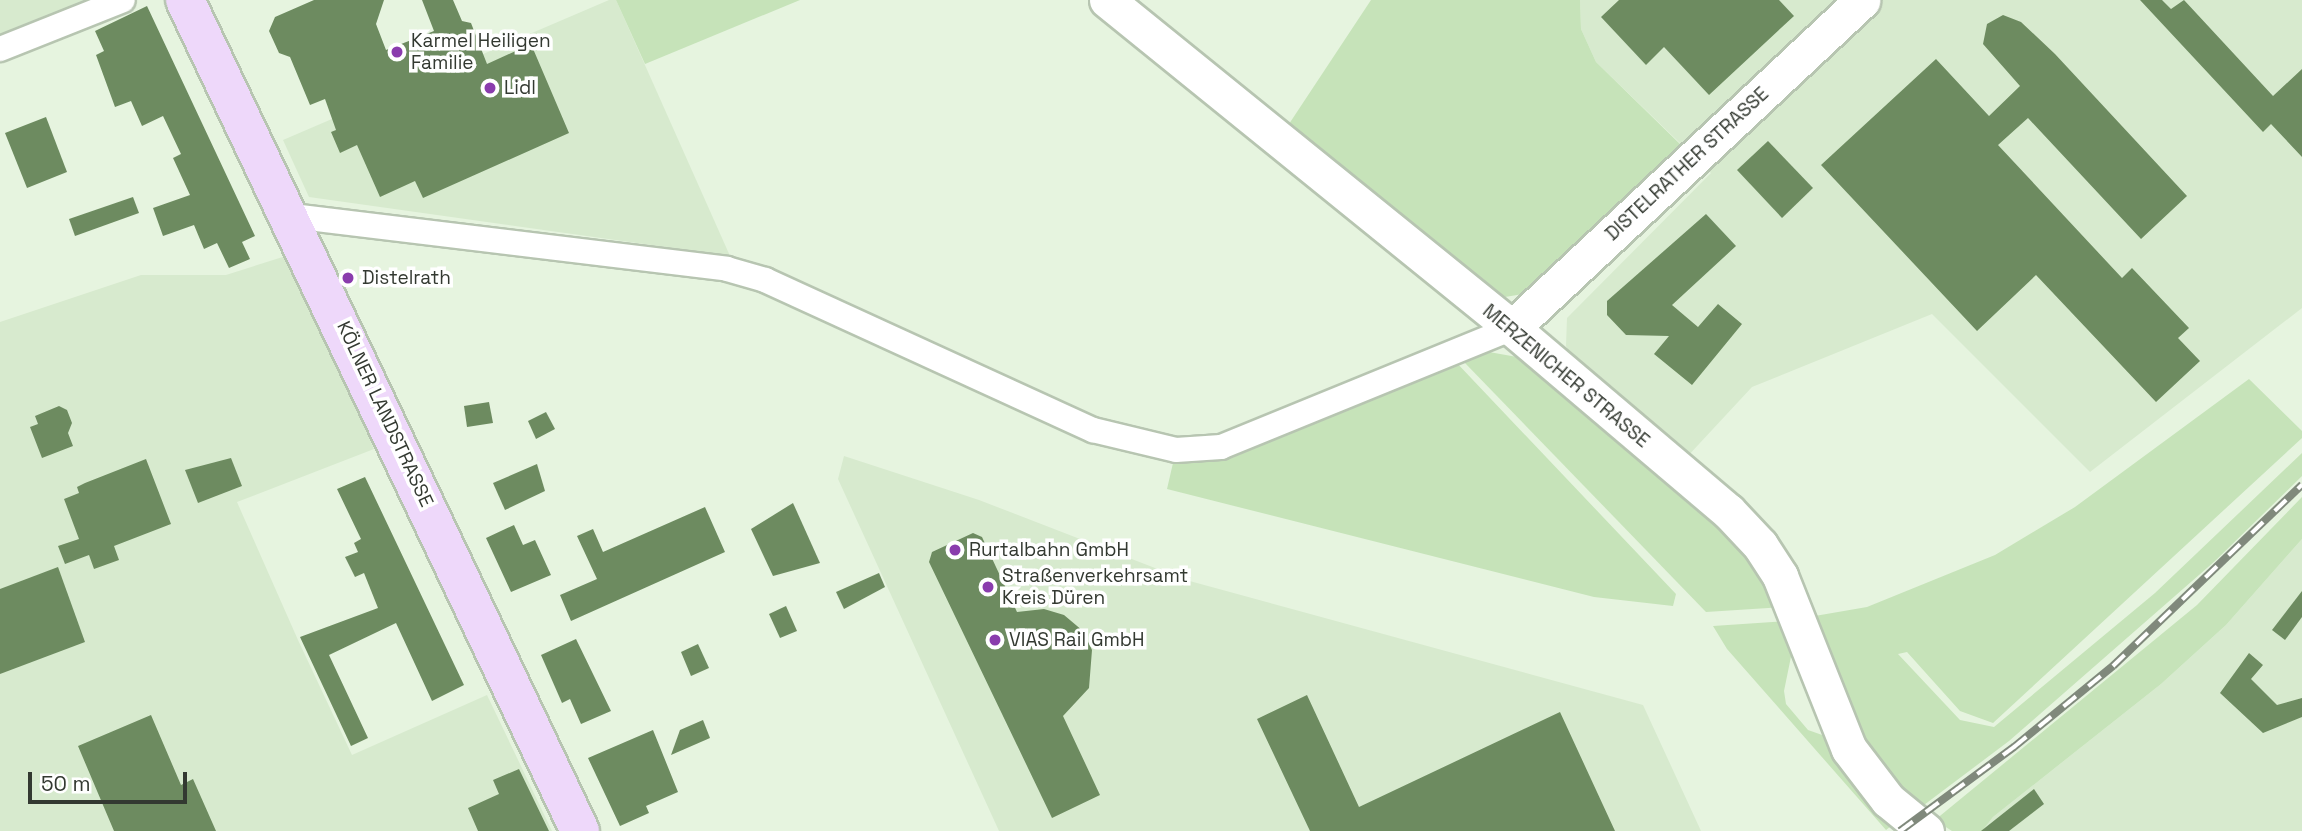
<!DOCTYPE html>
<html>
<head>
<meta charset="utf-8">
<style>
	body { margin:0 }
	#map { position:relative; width:2302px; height:831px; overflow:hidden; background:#e6f4df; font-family:"Space Grotesk",sans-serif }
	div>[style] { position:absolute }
	.built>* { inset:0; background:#d7eace }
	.green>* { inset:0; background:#c6e3b9 }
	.building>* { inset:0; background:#6d8b60 }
	.roads { filter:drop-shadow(2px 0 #b7c5b1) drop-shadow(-2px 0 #b7c5b1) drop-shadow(0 2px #b7c5b1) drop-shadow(0 -2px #b7c5b1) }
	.street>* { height:24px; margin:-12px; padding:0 12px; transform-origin:12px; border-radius:12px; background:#fff }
	.secondary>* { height:35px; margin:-17.5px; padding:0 17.5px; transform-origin:17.5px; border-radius:17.5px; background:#fff }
	.primary>* { height:38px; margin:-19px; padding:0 19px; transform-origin:19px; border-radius:19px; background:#eed8fa }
	.rail>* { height:8px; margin-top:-4px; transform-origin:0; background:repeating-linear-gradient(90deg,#fff 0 16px,#80897c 0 32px); box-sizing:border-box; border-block:2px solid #80897c }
	.dots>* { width:19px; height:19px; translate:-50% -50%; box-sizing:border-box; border:4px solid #fff; border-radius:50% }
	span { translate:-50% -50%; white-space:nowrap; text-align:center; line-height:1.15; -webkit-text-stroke:7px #fff; paint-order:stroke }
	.poi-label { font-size:19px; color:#333931 }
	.left { translate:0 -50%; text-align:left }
	.street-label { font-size:19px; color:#333931 }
	.scale { position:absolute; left:28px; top:772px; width:159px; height:32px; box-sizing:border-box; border:4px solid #333931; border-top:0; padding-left:9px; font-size:21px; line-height:24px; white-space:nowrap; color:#333931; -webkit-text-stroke:5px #fff; paint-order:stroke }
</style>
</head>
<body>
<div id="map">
	<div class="built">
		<div style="clip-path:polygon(0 0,99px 0,0 39px)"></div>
		<div style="clip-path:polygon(609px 0,616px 0,730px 256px,309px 197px,283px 140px)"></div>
		<div style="clip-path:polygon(1580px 0,2302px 0,2302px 308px,2090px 472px,1932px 314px,1752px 387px,1686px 458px,1574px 361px,1566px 346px,1567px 318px,1711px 173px,1596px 62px,1581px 29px)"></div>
		<div style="clip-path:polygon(289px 255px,374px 449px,237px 502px,298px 640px,352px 755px,487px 695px,552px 831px,0 831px,0 322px,141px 275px,226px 275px)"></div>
		<div style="clip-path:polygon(844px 456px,979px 500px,1186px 580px,1643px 705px,1701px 831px,999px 831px,838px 479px)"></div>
		<div style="clip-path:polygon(2302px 539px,2302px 831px,1982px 831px,1993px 817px,2161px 684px,2226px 625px)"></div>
	</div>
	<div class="green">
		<div style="clip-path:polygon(616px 0,800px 0,645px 64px)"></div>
		<div style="clip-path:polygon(1371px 0,1580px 0,1581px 29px,1596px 62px,1681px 145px,1529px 293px,1505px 297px,1490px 291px,1289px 124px)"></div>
		<div style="clip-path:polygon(1489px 352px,1517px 357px,1533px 369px,1739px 537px,1784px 607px,1706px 612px,1464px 362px)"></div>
		<div style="clip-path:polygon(1454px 360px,1676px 594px,1673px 606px,1594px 597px,1167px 489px,1173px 463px,1217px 458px)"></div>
		<div style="clip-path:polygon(2249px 379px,2302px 431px,2302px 438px,1993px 723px,1960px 711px,1907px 652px,1898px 654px,1960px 720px,1994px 727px,2155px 593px,2302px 453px,2302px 476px,2215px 561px,2009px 741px,1916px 811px,1861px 749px,1809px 617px,1867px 607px,1995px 555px,2075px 507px)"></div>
		<div style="clip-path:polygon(2302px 497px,2302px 539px,2226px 625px,2161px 684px,1993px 817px,1982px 831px,1952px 831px,1935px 820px,2197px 605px)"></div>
		<div style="clip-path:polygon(1789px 621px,1795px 637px,1784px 691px,1786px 704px,1808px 730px,1825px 736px,1895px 823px,1886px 830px,1727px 649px,1713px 626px)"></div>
	</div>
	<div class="building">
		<div style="clip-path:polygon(314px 0,384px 0,376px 24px,386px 50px,434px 31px,422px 0,453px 0,462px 21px,471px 23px,487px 64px,531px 44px,569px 133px,423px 198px,415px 181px,380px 197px,357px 145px,340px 153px,331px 132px,336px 130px,325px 99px,310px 105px,290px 57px,279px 53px,269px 31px,275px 17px)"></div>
		<div style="clip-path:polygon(1619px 0,1779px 0,1794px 16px,1709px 95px,1664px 47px,1646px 65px,1601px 17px)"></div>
		<div style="clip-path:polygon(2140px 0,2162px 0,2171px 9px,2184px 0,2273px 96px,2302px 69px,2302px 157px,2271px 124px,2263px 132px)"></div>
		<div style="clip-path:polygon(147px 6px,255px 236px,242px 242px,250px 259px,229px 268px,217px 243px,204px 249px,194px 225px,163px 236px,153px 208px,190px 195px,173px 158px,181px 154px,163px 116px,142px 126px,131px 101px,115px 107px,96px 55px,104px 51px,95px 31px)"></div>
		<div style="clip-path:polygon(2003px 15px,2021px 22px,2055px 54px,2187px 196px,2141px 239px,2028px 118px,1998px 145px,2122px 278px,2132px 268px,2189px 328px,2178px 338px,2200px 361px,2156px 402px,2036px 275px,1977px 331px,1821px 165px,1936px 59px,1989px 116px,2020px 86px,1983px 44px,1987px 24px)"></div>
		<div style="clip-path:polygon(46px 117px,67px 172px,27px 188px,5px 133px)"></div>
		<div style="clip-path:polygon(1768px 141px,1813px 188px,1782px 218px,1737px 170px)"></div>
		<div style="clip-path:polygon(133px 197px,139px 213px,75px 236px,69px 219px)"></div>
		<div style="clip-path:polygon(1706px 214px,1736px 246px,1672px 305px,1698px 327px,1718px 304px,1742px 324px,1692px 385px,1654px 354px,1669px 336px,1626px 335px,1607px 315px,1607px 301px)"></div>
		<div style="clip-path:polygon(489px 402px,493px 423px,467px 427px,464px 406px)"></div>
		<div style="clip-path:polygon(59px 406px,67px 410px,72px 423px,68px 433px,73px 446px,42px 458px,30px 427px,38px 424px,35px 416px)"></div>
		<div style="clip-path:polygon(546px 412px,555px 429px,536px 439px,528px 421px)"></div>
		<div style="clip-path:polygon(231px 458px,242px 486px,198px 503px,185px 470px)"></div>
		<div style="clip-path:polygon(146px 459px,171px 524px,114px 546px,119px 560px,94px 569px,89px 555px,65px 564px,58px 546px,79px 539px,64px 499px,79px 493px,77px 487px,85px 483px)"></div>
		<div style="clip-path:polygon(537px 464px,545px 491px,505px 510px,493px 483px)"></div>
		<div style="clip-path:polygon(365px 477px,464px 685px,432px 701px,396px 623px,329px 655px,368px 738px,351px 746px,300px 637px,378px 608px,364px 573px,355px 577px,345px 557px,358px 552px,354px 543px,361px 539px,337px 489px)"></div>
		<div style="clip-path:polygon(793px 503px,820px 563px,773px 576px,751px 529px)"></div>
		<div style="clip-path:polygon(705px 507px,725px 552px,571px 621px,560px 595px,597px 579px,577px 536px,593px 529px,603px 552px)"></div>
		<div style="clip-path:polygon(514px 525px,523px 545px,535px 540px,551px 575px,511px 592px,486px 538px)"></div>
		<div style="clip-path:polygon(973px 533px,982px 537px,1017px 612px,1044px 609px,1064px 615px,1083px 631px,1092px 650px,1089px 688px,1063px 716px,1100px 795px,1052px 818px,929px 562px,932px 552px)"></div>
		<div style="clip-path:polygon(58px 567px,85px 642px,0 674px,0 589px)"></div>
		<div style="clip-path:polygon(879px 573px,885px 587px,844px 609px,836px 592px)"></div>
		<div style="clip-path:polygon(2302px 591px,2302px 617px,2285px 640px,2272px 630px)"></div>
		<div style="clip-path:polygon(786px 606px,797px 631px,780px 638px,769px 614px)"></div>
		<div style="clip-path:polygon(576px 639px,611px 711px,581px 724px,570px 699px,562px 703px,541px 655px)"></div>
		<div style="clip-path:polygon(698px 644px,709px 668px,691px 676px,681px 652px)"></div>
		<div style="clip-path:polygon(2249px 653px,2263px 665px,2251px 679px,2277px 705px,2302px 698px,2302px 717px,2263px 733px,2220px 693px)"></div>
		<div style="clip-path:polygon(1307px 695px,1359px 807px,1560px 712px,1615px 831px,1310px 831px,1257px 719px)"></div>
		<div style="clip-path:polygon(151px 715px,181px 785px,193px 779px,216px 831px,114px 831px,78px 746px)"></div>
		<div style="clip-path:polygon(703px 720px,710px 738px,671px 755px,680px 730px)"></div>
		<div style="clip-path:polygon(653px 730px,678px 792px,646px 806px,649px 813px,620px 826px,588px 758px)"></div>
		<div style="clip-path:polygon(519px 769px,549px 831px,478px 831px,468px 808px,499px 794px,493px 780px)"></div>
		<div style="clip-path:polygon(2034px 789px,2044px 804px,2009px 831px,1981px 831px)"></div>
	</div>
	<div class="roads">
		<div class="street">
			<div style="left:0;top:49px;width:132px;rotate:-21.7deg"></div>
			<div style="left:292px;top:216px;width:438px;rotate:6.9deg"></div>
			<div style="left:727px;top:269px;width:40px;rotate:16deg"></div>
			<div style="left:765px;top:280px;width:361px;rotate:24.6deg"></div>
			<div style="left:1093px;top:430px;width:85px;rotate:13.5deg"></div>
			<div style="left:1176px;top:450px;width:45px;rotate:-3.8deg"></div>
			<div style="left:1221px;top:447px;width:314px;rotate:-22.2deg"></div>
		</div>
		<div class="secondary">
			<div style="left:1107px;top:0;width:521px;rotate:39deg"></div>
			<div style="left:1512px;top:328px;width:283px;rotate:40.3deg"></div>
			<div style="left:1728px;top:511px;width:47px;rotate:46.7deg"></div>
			<div style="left:1760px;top:545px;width:37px;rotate:57deg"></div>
			<div style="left:1780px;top:576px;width:186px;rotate:68.3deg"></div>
			<div style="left:1849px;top:749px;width:64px;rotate:52.6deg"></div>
			<div style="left:1888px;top:800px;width:49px;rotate:39.2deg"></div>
			<div style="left:1512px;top:328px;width:480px;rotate:-43.1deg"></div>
		</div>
		<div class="primary">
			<div style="left:185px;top:0;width:920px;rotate:64.58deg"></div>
		</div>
	</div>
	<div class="rail">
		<div style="left:1900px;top:831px;width:142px;rotate:-36.4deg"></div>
		<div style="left:2014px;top:747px;width:128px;rotate:-39.3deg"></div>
		<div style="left:2113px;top:666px;width:262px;rotate:-43.8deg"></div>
	</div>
	<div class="dots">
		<div style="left:397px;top:52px;background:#8a3cad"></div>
		<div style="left:490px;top:88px;background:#8a3cad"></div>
		<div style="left:348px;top:278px;background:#8a3cad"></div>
		<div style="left:955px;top:550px;background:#8a3cad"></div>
		<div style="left:988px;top:587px;background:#8a3cad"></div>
		<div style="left:995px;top:640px;background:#8a3cad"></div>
	</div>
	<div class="poi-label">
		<span class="left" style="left:411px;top:52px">Karmel Heiligen<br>Familie</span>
		<span class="left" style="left:504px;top:88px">Lidl</span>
		<span class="left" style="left:362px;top:278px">Distelrath</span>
		<span class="left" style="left:969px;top:550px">Rurtalbahn GmbH</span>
		<span class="left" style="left:1002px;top:587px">Straßenverkehrsamt<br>Kreis Düren</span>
		<span class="left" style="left:1009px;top:640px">VIAS Rail GmbH</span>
	</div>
	<div class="street-label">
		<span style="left:1687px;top:164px;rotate:-43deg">DISTELRATHER STRASSE</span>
		<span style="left:1566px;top:376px;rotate:40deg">MERZENICHER STRASSE</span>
		<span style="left:385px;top:414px;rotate:65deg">KÖLNER LANDSTRASSE</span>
	</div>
	<div class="scale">50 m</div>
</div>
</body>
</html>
